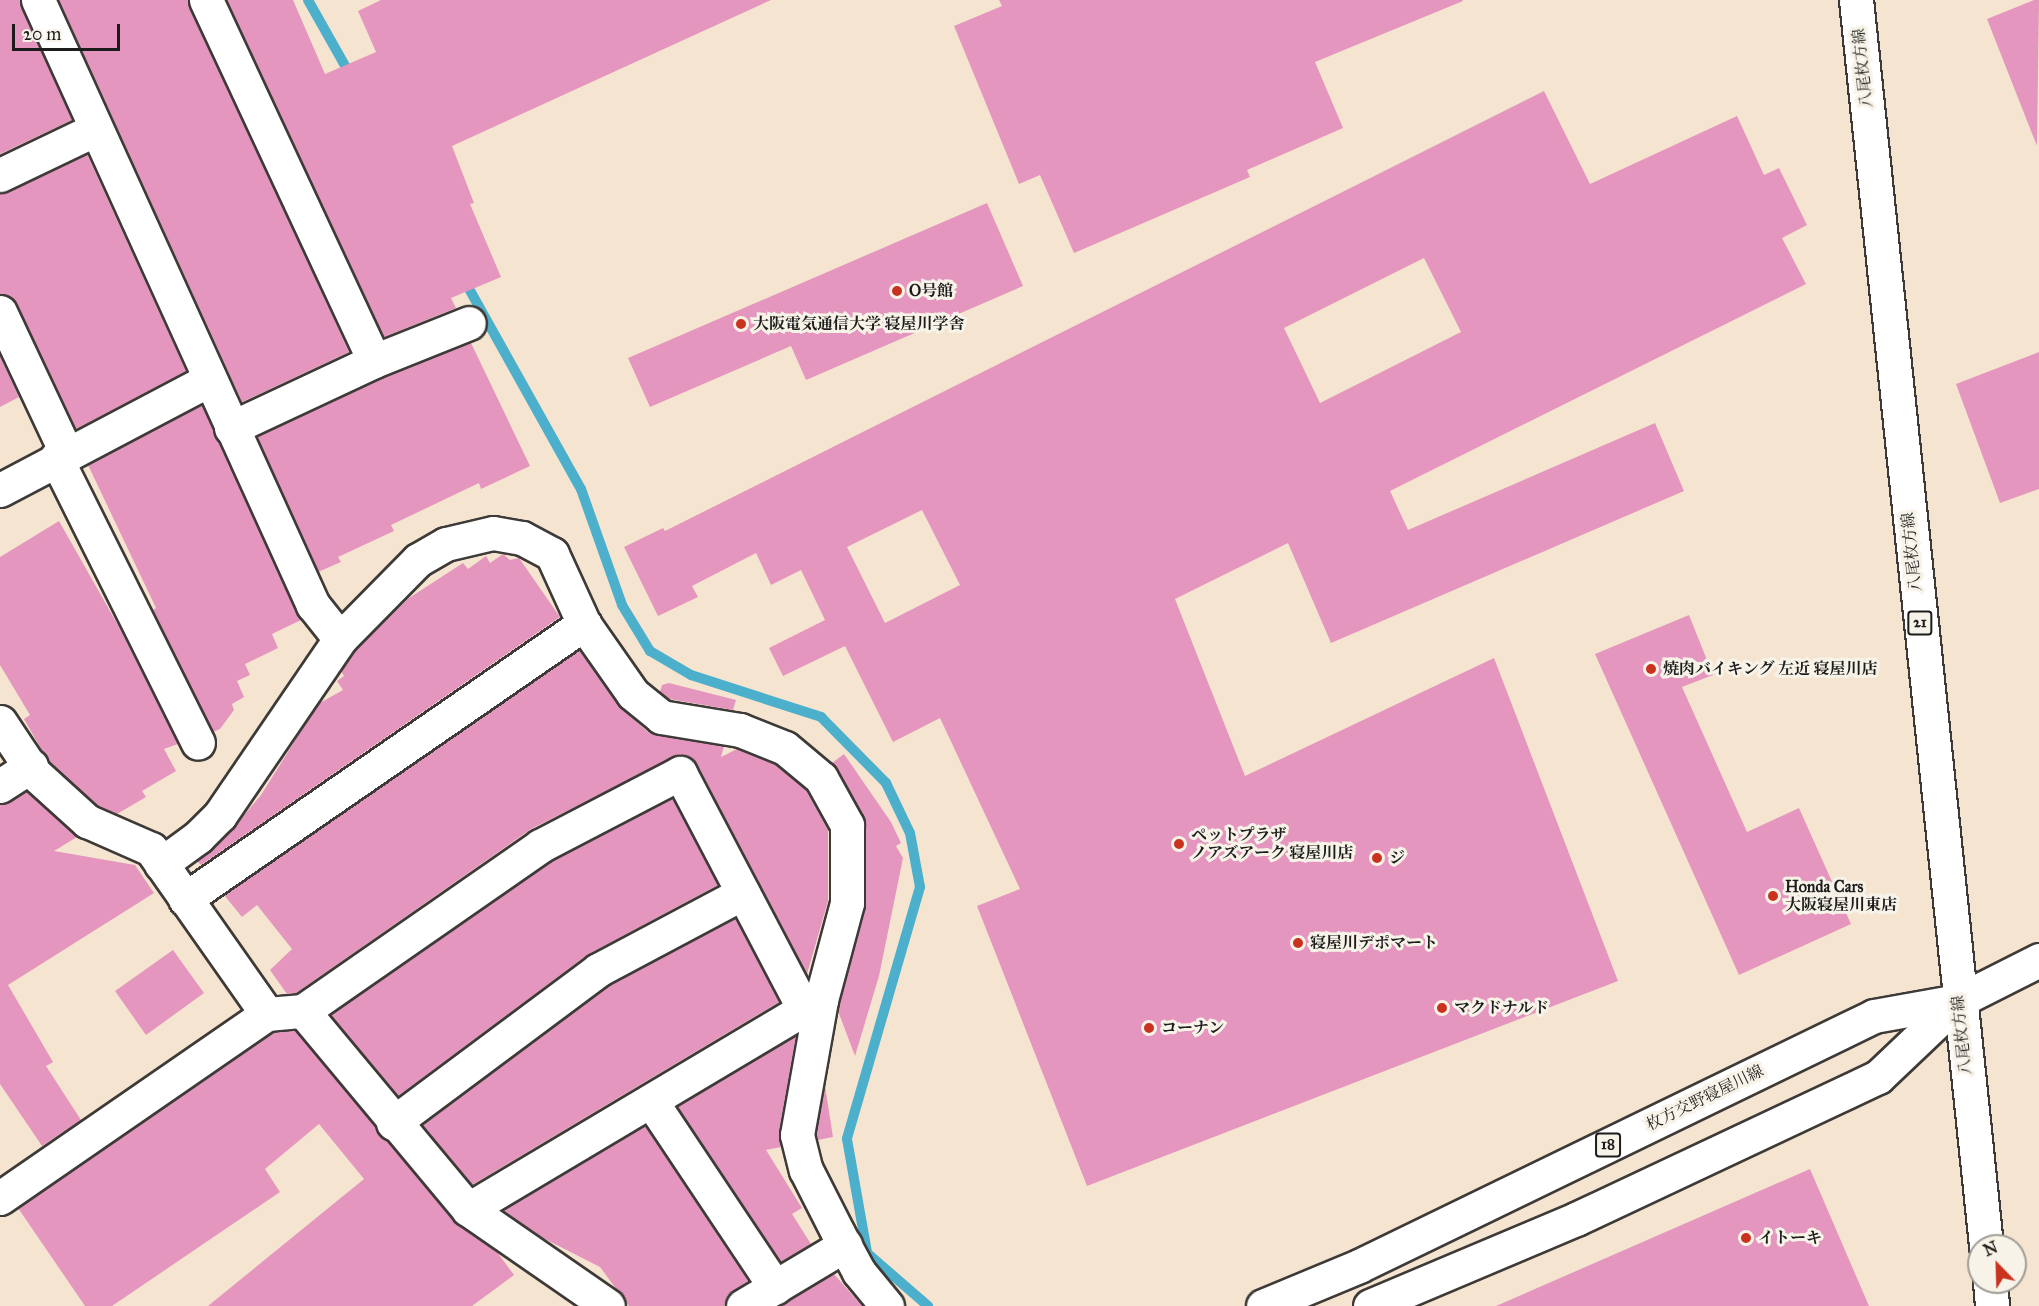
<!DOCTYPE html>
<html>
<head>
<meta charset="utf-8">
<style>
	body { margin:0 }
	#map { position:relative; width:2039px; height:1306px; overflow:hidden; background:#f5e5d0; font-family:"IM FELL Great Primer","Noto Serif JP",serif }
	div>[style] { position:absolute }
	.stream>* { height:10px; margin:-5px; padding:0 5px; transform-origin:5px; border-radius:5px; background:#4cafcb }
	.building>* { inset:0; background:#e596be }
	.roads { filter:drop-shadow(2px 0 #3d3a37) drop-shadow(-2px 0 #3d3a37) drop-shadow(0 2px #3d3a37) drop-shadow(0 -2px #3d3a37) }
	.street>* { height:33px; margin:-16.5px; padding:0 16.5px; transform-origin:16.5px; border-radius:16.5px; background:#fff }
	.primary>* { height:33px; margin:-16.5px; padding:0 16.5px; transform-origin:16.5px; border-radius:16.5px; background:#fff }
	.dots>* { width:16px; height:16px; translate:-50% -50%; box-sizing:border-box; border:3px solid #f7f3e8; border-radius:50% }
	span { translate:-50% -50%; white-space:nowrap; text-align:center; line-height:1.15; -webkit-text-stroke:6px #f7f3e8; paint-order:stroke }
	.shield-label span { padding:2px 4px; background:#f7f3e8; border:2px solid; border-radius:4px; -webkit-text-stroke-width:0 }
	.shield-label { font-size:15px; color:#1c1c1c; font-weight:700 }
	.street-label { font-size:16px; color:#1c1c1c }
	.poi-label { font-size:16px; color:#1c1c1c; font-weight:700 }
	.left { translate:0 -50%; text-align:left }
	.north { position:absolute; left:1967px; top:1234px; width:60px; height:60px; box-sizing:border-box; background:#f7f3e8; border:2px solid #9f9d96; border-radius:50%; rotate:337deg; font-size:16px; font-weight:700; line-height:24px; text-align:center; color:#1c1c1c }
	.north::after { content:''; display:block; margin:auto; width:21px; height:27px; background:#c8321e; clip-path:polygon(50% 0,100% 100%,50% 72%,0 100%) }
	.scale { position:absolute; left:12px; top:24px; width:108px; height:27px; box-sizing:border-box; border:3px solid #1c1c1c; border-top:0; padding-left:8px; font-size:18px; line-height:21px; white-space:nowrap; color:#1c1c1c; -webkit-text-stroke:4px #f7f3e8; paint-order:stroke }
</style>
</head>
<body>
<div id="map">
	<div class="stream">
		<div style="left:308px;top:0;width:90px;rotate:60.6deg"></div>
		<div style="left:463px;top:278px;width:242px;rotate:60.8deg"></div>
		<div style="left:581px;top:489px;width:123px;rotate:70.5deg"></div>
		<div style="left:622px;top:605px;width:54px;rotate:58.7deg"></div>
		<div style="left:650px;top:651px;width:48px;rotate:30.3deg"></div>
		<div style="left:691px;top:675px;width:137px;rotate:17.9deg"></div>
		<div style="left:821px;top:717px;width:93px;rotate:45.4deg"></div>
		<div style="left:886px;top:783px;width:55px;rotate:64.4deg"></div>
		<div style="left:910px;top:833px;width:55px;rotate:79.5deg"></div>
		<div style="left:920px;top:887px;width:262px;rotate:106.2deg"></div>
		<div style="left:847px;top:1139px;width:116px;rotate:80deg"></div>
		<div style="left:867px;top:1253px;width:81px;rotate:41deg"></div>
	</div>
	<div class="building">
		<div style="clip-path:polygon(0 0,20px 0,72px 120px,0 154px)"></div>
		<div style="clip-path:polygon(59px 0,188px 0,349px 352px,242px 402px)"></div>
		<div style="clip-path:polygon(227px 0,293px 0,325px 74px,376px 52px,358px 11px,381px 0,771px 0,452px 146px,474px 203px,470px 204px,501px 277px,451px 298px,456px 308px,384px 337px)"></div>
		<div style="clip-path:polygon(999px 0,1462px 0,1463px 1px,1315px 62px,1343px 128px,1247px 170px,1250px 177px,1074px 253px,1040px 175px,1019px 184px,954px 26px,1002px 6px)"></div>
		<div style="clip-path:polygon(2034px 0,2039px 0,2037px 146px,1987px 19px)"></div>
		<div style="clip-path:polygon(evenodd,1544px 91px,1590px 184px,1737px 116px,1764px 175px,1779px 168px,1807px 225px,1782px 238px,1806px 284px,1390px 491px,1408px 530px,1655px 423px,1684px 491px,1331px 643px,1288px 543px,1175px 599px,1245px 776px,1494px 658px,1618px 981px,1087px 1186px,977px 906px,1020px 889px,940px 718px,893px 742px,845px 646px,783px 676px,769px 648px,825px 620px,801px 570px,771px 585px,756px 553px,692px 586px,698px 597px,658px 616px,624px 547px,663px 528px,665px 531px,1544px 91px,1424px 258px,1461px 332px,1320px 403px,1284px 328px,1424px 258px,1544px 91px,922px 510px,960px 585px,885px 623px,847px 547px,922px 510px)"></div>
		<div style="clip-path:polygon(87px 154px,186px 371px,76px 429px,17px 304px,0 294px,0 194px)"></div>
		<div style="clip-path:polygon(987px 203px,1023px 286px,806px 380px,791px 346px,650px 407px,628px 358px)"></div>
		<div style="clip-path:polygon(471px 343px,530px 466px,481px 489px,479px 483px,391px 525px,394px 531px,338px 557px,341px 562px,318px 572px,257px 437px,381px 378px)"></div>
		<div style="clip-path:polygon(2039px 352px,2039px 489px,2000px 503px,1956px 384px)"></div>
		<div style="clip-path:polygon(0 356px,19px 397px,0 407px)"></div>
		<div style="clip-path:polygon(202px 405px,301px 620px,272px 634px,278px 648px,245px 664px,250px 675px,237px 681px,244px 697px,232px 704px,234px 710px,220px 729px,213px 732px,153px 610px,156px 608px,88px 465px)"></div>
		<div style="clip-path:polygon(59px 521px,119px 627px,178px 744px,164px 749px,176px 771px,142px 791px,146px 797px,117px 814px,97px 805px,48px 761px,24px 719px,30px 715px,0 665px,0 557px)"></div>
		<div style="clip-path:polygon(503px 554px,510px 560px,519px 558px,560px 617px,201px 865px,197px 861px,233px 828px,261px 795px,318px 704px,343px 690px,337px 681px,344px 676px,341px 671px,355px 651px,409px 598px,463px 563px,468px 569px,486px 556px,490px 563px)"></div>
		<div style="clip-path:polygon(1689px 615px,1713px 675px,1682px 687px,1747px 832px,1799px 808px,1851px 924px,1739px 975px,1595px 654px)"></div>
		<div style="clip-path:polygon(579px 650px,618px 705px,649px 733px,724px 746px,721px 757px,737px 749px,775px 764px,806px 790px,828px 830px,828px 901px,807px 974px,697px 764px,680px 754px,531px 829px,296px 993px,287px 994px,270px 970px,292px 949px,257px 905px,242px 917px,224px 895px)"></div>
		<div style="clip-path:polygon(669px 683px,736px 700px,733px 710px,669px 699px,660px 692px,662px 685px)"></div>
		<div style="clip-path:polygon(844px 754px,891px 822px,901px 843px,896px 846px,903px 858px,879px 976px,855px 1056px,838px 1011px,865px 908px,866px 825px,832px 763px)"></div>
		<div style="clip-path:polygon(26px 791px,77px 837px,54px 851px,135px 865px,154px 893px,8px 985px,53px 1062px,46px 1066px,81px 1120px,42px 1146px,0 1084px,0 805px)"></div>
		<div style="clip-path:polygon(672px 798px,718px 885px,587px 955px,398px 1096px,330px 1015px,550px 862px)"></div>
		<div style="clip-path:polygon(735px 918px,779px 1002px,472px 1185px,422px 1125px,608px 986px)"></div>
		<div style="clip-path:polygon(173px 950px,204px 993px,146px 1035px,115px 991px)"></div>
		<div style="clip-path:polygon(295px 1030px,454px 1221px,497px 1252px,514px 1275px,472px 1306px,208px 1306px,364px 1179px,319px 1124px,265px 1169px,280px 1192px,112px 1306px,85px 1306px,18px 1208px,274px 1032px)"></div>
		<div style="clip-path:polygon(796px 1036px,779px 1132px,781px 1147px,766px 1150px,802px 1208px,792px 1214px,811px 1244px,781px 1262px,677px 1106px)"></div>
		<div style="clip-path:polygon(825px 1086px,833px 1137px,818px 1140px,816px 1134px)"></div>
		<div style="clip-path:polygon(645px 1126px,748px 1281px,727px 1296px,724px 1306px,629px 1306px,600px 1267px,543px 1238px,503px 1210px)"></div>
		<div style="clip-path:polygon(1810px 1169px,1869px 1306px,1496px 1306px)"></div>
		<div style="clip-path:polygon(834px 1274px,862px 1306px,780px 1306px,785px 1303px)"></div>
	</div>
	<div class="roads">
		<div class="street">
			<div style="left:38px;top:0;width:665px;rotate:65.56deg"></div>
			<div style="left:313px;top:605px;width:43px;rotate:51.5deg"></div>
			<div style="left:206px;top:0;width:398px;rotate:65deg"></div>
			<div style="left:0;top:175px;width:106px;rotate:-25.6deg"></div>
			<div style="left:0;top:312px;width:155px;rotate:64.8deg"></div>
			<div style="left:231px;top:428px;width:158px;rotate:-25.1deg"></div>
			<div style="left:374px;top:361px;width:102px;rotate:-21.8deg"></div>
			<div style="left:56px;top:458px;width:318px;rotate:63.5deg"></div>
			<div style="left:0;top:490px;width:236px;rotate:-27.8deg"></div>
			<div style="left:0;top:722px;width:61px;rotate:56.3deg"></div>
			<div style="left:34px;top:773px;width:72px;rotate:42.2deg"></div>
			<div style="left:87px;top:821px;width:70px;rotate:23.6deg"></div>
			<div style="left:151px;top:849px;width:202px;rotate:54.9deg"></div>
			<div style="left:0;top:786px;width:37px;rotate:-33deg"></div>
			<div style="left:161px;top:864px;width:46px;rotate:-36.1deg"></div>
			<div style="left:198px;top:837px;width:31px;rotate:-45deg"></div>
			<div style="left:220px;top:815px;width:213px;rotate:-55.7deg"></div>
			<div style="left:340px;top:639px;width:111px;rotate:-45.4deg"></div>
			<div style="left:418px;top:560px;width:32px;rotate:-30deg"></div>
			<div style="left:446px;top:544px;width:48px;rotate:-13.2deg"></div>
			<div style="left:493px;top:533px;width:29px;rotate:10deg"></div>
			<div style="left:522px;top:538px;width:34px;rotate:28deg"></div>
			<div style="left:552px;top:554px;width:77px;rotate:65.4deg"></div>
			<div style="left:584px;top:624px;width:85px;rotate:55deg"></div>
			<div style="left:633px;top:694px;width:36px;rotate:39deg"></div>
			<div style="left:661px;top:717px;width:80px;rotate:9.3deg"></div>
			<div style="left:740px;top:730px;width:48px;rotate:21.8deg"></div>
			<div style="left:785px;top:748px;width:47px;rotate:39.8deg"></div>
			<div style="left:821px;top:778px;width:54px;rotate:61deg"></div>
			<div style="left:847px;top:825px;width:78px;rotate:90deg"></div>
			<div style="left:847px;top:903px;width:100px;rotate:105deg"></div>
			<div style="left:821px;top:1000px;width:19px;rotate:152deg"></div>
			<div style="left:185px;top:899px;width:485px;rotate:-34.6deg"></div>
			<div style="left:821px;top:1000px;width:137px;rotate:100.1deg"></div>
			<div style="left:797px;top:1135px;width:36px;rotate:76deg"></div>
			<div style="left:806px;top:1170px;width:71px;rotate:63.1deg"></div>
			<div style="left:838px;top:1233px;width:44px;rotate:61.7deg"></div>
			<div style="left:859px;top:1272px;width:44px;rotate:50.5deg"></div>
			<div style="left:303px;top:1011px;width:258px;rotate:50.2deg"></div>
			<div style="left:468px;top:1209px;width:170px;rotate:34.7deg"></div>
			<div style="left:651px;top:1101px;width:224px;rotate:56.3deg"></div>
			<div style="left:393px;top:1123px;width:256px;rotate:-36.7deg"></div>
			<div style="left:598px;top:970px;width:164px;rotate:-28deg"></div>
			<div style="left:0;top:1198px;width:324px;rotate:-34.6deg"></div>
			<div style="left:267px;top:1014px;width:36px;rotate:-5deg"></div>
			<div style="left:303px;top:1011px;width:289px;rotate:-34.8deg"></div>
			<div style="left:540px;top:846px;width:158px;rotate:-27.5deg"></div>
			<div style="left:680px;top:773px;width:267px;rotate:62.3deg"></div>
			<div style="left:804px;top:1009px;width:391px;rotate:149.2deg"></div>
			<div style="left:743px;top:1306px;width:119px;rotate:-30.9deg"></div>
		</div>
		<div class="primary">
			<div style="left:1856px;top:0;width:1253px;rotate:84.04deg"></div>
			<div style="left:1990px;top:1282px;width:24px;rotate:85deg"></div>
			<div style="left:1263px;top:1306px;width:104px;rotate:-22.6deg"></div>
			<div style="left:1359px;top:1266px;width:572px;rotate:-25.89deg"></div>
			<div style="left:1874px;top:1016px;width:85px;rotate:-10.1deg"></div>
			<div style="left:1370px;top:1306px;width:224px;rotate:-22.9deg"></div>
			<div style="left:1576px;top:1219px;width:334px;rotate:-25.2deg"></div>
			<div style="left:1878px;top:1077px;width:110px;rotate:-43.5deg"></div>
			<div style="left:1958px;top:1001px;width:91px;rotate:-26.8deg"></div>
		</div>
	</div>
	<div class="dots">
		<div style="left:897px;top:291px;background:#c8321e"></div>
		<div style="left:741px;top:324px;background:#c8321e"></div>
		<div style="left:1651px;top:669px;background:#c8321e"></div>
		<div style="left:1179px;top:844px;background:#c8321e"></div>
		<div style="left:1377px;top:858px;background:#c8321e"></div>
		<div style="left:1773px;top:896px;background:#c8321e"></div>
		<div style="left:1298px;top:943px;background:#c8321e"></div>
		<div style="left:1442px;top:1008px;background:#c8321e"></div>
		<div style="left:1149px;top:1028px;background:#c8321e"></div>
		<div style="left:1746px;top:1238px;background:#c8321e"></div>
	</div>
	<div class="shield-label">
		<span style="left:1920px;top:623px">21</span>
		<span style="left:1608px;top:1145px">18</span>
	</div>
	<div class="street-label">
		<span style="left:1863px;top:68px;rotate:-96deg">八尾枚方線</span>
		<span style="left:1912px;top:552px;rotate:-96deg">八尾枚方線</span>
		<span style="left:1962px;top:1035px;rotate:-96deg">八尾枚方線</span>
		<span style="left:1705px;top:1098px;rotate:-26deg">枚方交野寝屋川線</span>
	</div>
	<div class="poi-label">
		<span class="left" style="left:909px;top:291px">O号館</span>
		<span class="left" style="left:753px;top:324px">大阪電気通信大学 寝屋川学舎</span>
		<span class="left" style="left:1663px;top:669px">焼肉バイキング 左近 寝屋川店</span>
		<span class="left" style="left:1191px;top:844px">ペットプラザ<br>ノアズアーク 寝屋川店</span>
		<span class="left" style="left:1389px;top:858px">ジ</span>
		<span class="left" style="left:1785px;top:896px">Honda Cars<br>大阪寝屋川東店</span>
		<span class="left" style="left:1310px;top:943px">寝屋川デポマート</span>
		<span class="left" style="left:1454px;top:1008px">マクドナルド</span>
		<span class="left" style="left:1161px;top:1028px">コーナン</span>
		<span class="left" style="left:1758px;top:1238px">イトーキ</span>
	</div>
	<div class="north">N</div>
	<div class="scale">20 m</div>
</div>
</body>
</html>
